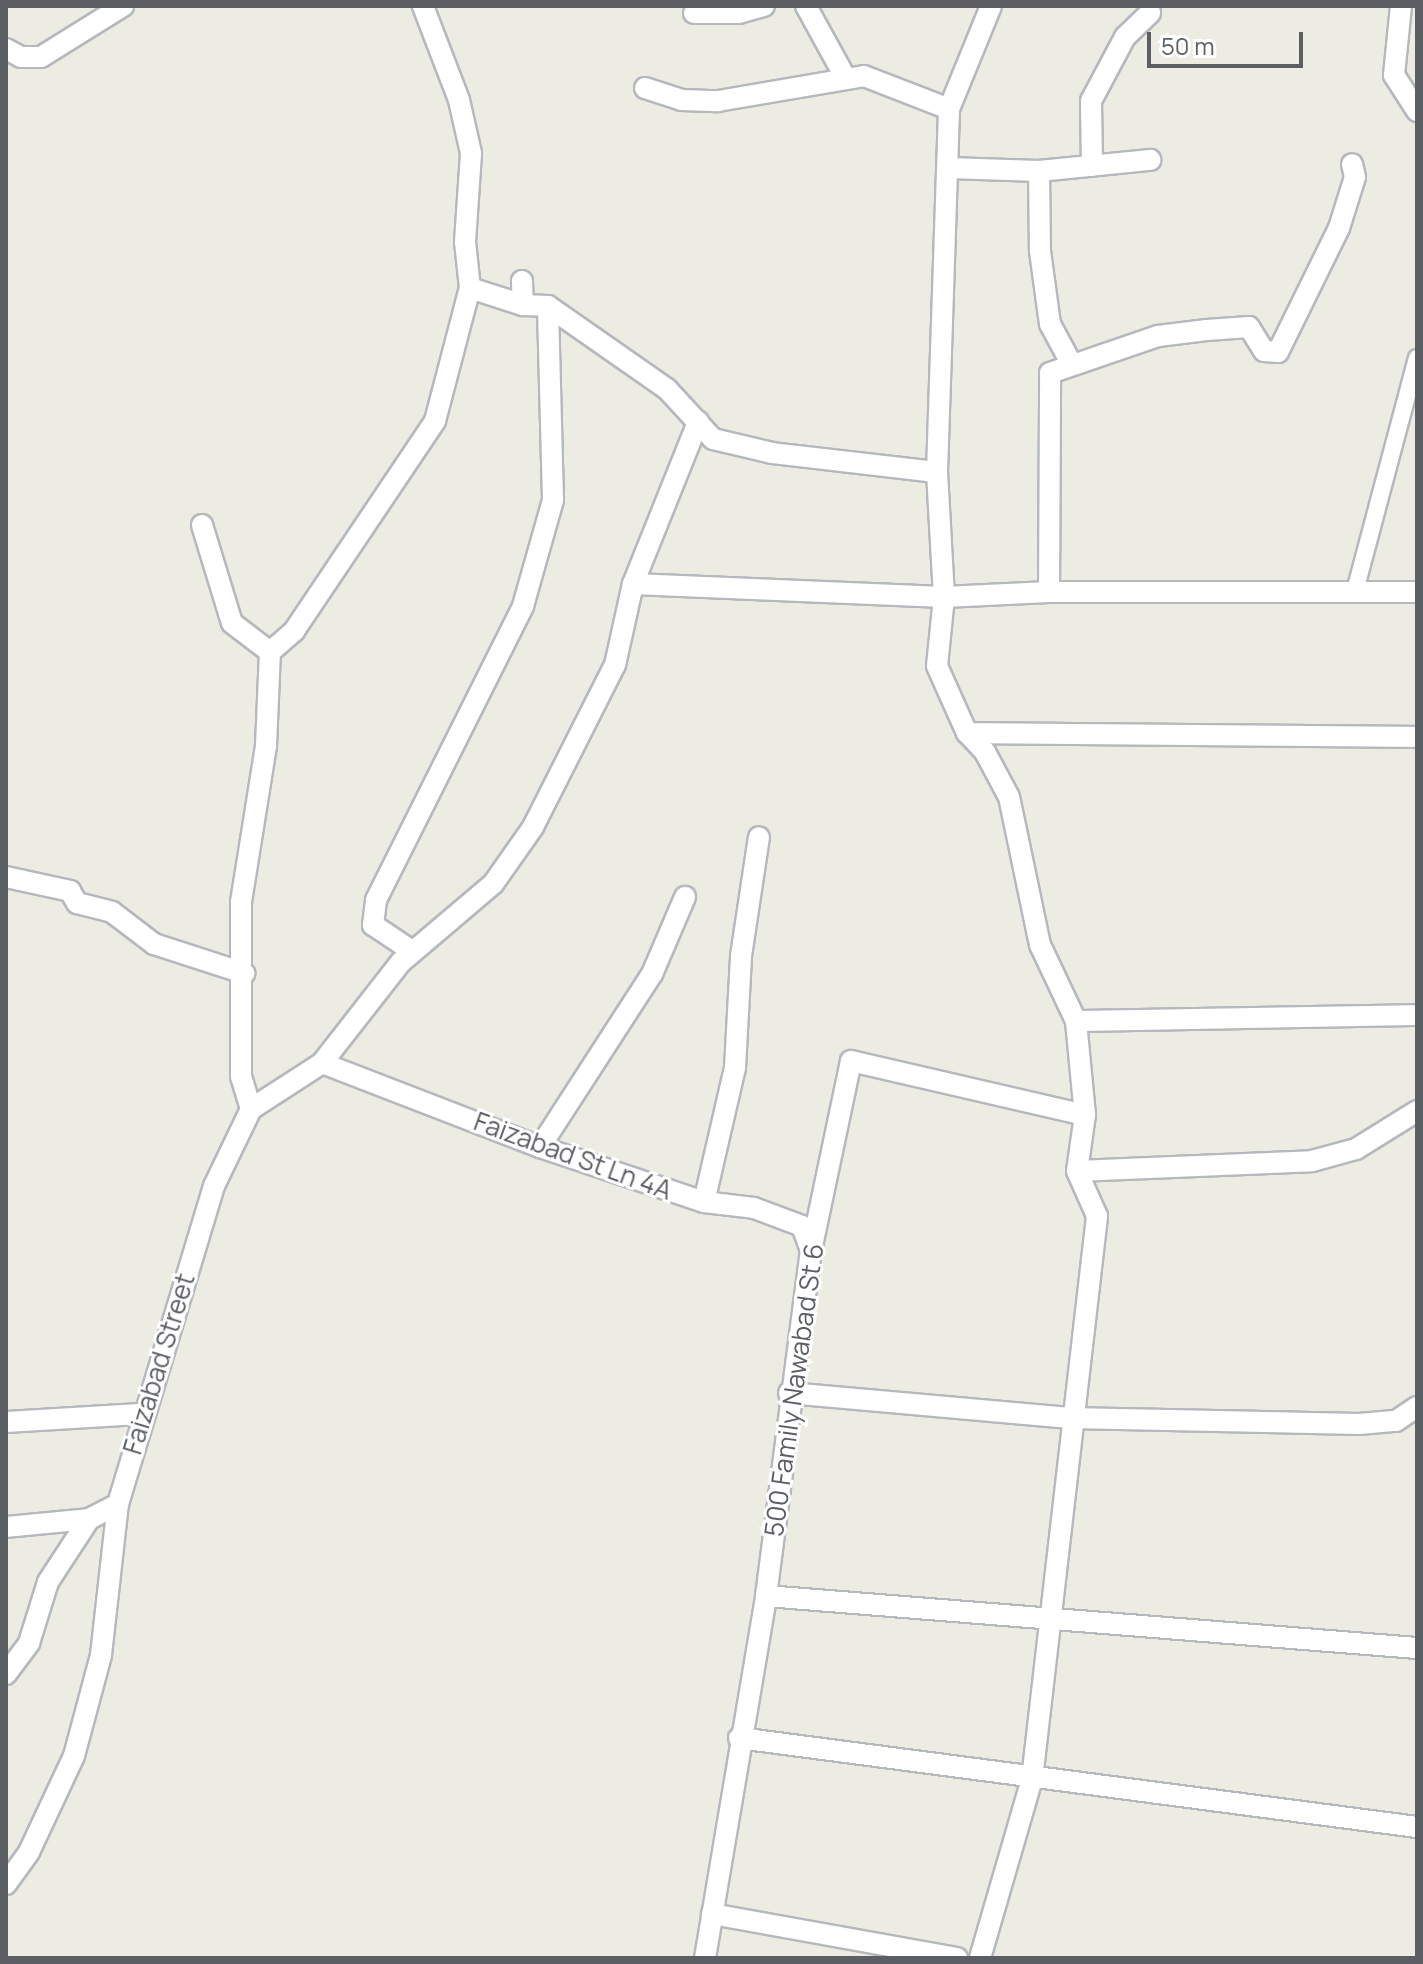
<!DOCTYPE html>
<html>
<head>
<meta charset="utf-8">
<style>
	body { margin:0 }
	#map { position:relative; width:1423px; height:1964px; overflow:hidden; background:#edece3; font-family:Manrope,sans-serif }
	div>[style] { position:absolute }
	.roads { filter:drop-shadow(2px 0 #b5b8bd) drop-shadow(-2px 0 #b5b8bd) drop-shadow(0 2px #b5b8bd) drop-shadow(0 -2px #b5b8bd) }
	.pedestrian>* { height:16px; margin:-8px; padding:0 8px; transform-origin:8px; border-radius:8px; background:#fff }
	.minor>* { height:20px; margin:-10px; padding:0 10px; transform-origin:10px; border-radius:10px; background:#fff }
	span { translate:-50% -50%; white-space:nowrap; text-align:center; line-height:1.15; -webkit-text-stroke:6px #fff; paint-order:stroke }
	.street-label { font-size:26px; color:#5b5e63 }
	.frame { position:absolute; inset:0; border:8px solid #5b5e63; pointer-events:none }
	.scale { position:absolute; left:1147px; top:32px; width:156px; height:36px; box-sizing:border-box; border:4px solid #5b5e63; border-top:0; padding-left:10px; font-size:24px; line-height:28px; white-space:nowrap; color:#5b5e63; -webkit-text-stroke:6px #fff; paint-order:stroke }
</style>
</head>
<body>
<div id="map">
	<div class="roads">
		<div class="pedestrian">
			<div style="left:1355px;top:591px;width:241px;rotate:-75.1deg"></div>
		</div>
		<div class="minor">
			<div style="left:806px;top:6px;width:81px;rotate:61.2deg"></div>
			<div style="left:1401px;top:6px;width:69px;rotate:95.8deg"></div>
			<div style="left:1394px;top:75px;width:43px;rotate:57.4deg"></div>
			<div style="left:694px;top:13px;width:45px"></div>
			<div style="left:739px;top:13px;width:26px;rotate:-16deg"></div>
			<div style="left:6px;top:49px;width:17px;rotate:28deg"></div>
			<div style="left:21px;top:57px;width:20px"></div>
			<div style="left:41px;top:57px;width:97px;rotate:-31.9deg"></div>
			<div style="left:645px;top:88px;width:38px;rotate:18deg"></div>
			<div style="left:681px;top:100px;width:37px;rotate:2deg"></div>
			<div style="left:718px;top:101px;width:148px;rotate:-9.7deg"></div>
			<div style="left:864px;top:76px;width:91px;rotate:21.2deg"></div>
			<div style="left:1092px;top:166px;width:65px;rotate:-90.9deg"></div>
			<div style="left:1091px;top:101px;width:72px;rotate:-62deg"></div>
			<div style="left:1125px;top:37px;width:35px;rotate:-44deg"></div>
			<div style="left:948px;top:168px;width:91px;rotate:1.9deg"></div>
			<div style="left:1039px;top:171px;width:112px;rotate:-5.7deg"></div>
			<div style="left:1039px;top:171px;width:80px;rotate:89.3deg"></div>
			<div style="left:1040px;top:251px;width:74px;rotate:82.2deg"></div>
			<div style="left:1050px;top:324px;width:44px;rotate:61.7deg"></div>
			<div style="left:522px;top:281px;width:24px;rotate:88deg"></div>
			<div style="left:470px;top:288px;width:56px;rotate:17.8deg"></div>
			<div style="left:523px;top:305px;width:25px;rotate:2deg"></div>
			<div style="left:548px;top:306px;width:145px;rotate:34.9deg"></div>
			<div style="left:667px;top:389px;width:68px;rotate:47.4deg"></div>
			<div style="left:713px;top:439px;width:61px;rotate:13.3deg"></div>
			<div style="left:772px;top:453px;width:166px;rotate:6.6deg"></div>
			<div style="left:202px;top:525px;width:102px;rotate:73deg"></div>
			<div style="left:232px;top:623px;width:48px;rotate:37.3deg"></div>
			<div style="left:633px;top:584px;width:311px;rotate:2.4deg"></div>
			<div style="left:944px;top:597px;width:105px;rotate:-2.7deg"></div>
			<div style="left:1049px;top:592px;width:368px"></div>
			<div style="left:1049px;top:592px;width:219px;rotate:-89.7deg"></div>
			<div style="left:1050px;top:373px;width:114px;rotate:-18.9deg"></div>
			<div style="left:1158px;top:336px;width:49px;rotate:-7deg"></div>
			<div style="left:1207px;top:330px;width:42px;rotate:-4.1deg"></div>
			<div style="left:1249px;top:327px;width:28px;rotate:58deg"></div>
			<div style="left:1264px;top:351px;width:14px;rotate:4deg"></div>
			<div style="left:1278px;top:352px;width:138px;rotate:-63.8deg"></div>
			<div style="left:1339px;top:228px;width:53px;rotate:-72.6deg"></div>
			<div style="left:1355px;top:177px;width:13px;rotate:-103deg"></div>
			<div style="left:967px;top:733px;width:450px;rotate:0.5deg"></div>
			<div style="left:6px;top:877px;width:66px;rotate:12.3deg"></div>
			<div style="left:70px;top:891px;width:14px;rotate:60deg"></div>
			<div style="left:77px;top:903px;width:36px;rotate:14deg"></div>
			<div style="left:112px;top:912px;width:53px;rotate:37.3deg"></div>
			<div style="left:154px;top:944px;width:95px;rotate:17.9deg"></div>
			<div style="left:412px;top:951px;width:47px;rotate:-146.3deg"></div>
			<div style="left:373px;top:925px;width:25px;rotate:-83deg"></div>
			<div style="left:376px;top:900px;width:329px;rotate:-63.4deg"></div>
			<div style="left:523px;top:606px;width:110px;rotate:-74.2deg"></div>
			<div style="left:553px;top:500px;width:194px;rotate:-91.5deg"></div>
			<div style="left:1076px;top:1021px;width:341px;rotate:-1deg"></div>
			<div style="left:322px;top:1063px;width:234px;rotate:21.1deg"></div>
			<div style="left:540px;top:1147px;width:173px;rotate:18.5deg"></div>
			<div style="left:704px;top:1202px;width:50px;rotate:6.8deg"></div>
			<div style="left:754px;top:1208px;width:51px;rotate:20.6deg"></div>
			<div style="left:802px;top:1226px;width:27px;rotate:70deg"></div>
			<div style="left:251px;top:1109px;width:34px;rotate:-107deg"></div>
			<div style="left:241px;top:1076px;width:174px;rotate:-90deg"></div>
			<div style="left:241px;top:902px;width:158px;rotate:-80.9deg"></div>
			<div style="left:266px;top:746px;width:94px;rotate:-87.6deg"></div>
			<div style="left:270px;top:652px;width:32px;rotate:-41deg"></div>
			<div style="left:294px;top:631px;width:253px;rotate:-56.1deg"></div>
			<div style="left:435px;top:421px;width:138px;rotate:-75.3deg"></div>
			<div style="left:470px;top:288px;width:46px;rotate:-96.2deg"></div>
			<div style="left:465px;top:242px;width:89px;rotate:-86.1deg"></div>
			<div style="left:471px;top:153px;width:54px;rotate:-102.8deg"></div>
			<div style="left:459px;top:100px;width:101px;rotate:-111deg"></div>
			<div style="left:540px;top:1147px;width:206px;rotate:-57.1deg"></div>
			<div style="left:652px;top:974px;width:84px;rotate:-66.8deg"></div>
			<div style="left:1077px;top:1171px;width:235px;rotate:-2.4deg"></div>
			<div style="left:1312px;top:1161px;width:46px;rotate:-15.3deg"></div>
			<div style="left:1356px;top:1149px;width:72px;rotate:-31.9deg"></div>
			<div style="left:704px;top:1202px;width:138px;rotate:-77deg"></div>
			<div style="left:735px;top:1068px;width:112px;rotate:-86.9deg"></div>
			<div style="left:741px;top:956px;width:120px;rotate:-81.4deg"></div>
			<div style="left:789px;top:1393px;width:282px;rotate:5.1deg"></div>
			<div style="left:1070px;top:1418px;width:289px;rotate:1.2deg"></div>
			<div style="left:1359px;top:1424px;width:37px;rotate:-5deg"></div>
			<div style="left:1396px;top:1421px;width:25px;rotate:-34deg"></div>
			<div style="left:6px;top:1422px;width:136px;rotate:-3.4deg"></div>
			<div style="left:6px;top:1527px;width:83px;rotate:-5.5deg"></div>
			<div style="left:766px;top:1596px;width:653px;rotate:4.57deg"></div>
			<div style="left:6px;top:1674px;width:39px;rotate:-53deg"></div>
			<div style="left:29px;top:1643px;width:64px;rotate:-72.7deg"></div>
			<div style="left:48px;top:1582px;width:75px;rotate:-56.9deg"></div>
			<div style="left:89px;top:1519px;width:33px;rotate:-27deg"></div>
			<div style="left:118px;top:1504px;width:332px;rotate:-73.2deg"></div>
			<div style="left:214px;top:1186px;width:85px;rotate:-64.3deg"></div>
			<div style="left:251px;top:1109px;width:85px;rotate:-32.9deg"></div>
			<div style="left:322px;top:1063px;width:128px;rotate:-52deg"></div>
			<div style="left:401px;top:962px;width:121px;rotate:-40.3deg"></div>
			<div style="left:493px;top:884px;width:70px;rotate:-54.9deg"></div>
			<div style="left:533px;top:827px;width:182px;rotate:-63.2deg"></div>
			<div style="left:615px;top:665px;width:83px;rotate:-77.5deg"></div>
			<div style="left:633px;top:584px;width:175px;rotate:-68.1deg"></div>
			<div style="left:739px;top:1738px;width:684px;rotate:7.48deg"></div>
			<div style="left:6px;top:1884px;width:39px;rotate:-54deg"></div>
			<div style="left:29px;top:1852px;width:106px;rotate:-64.9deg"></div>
			<div style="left:74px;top:1756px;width:105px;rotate:-75deg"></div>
			<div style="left:101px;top:1655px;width:152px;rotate:-83.6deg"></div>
			<div style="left:712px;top:1914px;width:249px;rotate:10.2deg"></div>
			<div style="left:705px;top:1958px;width:367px;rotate:-80.4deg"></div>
			<div style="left:766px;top:1596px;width:348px;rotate:-82.6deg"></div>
			<div style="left:811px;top:1251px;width:194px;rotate:-78.1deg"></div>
			<div style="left:851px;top:1061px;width:240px;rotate:13deg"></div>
			<div style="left:980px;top:1958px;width:186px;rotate:-73.8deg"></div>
			<div style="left:1032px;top:1779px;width:567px;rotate:-83.41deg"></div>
			<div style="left:1097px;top:1216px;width:49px;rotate:-114deg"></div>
			<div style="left:1077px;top:1171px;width:57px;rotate:-81.9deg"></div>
			<div style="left:1085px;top:1115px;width:94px;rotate:-95.5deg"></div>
			<div style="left:1076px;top:1021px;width:84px;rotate:-115.3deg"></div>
			<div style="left:1040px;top:945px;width:151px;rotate:-101.8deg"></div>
			<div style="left:1009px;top:797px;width:51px;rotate:-118.1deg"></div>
			<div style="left:985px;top:752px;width:26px;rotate:-133deg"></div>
			<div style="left:967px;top:733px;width:73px;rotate:-114.1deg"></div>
			<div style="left:937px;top:666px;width:69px;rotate:-84.2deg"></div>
			<div style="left:944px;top:597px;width:125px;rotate:-93.2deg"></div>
			<div style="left:937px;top:472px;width:363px;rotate:-88.1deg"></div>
			<div style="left:949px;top:109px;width:111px;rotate:-67.8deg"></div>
		</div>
	</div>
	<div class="street-label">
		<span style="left:573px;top:1156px;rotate:20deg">Faizabad St Ln 4A</span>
		<span style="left:159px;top:1364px;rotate:-73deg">Faizabad Street</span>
		<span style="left:794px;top:1390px;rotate:-82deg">500 Family Nawabad St 6</span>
	</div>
	<div class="frame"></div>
	<div class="scale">50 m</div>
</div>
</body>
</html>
